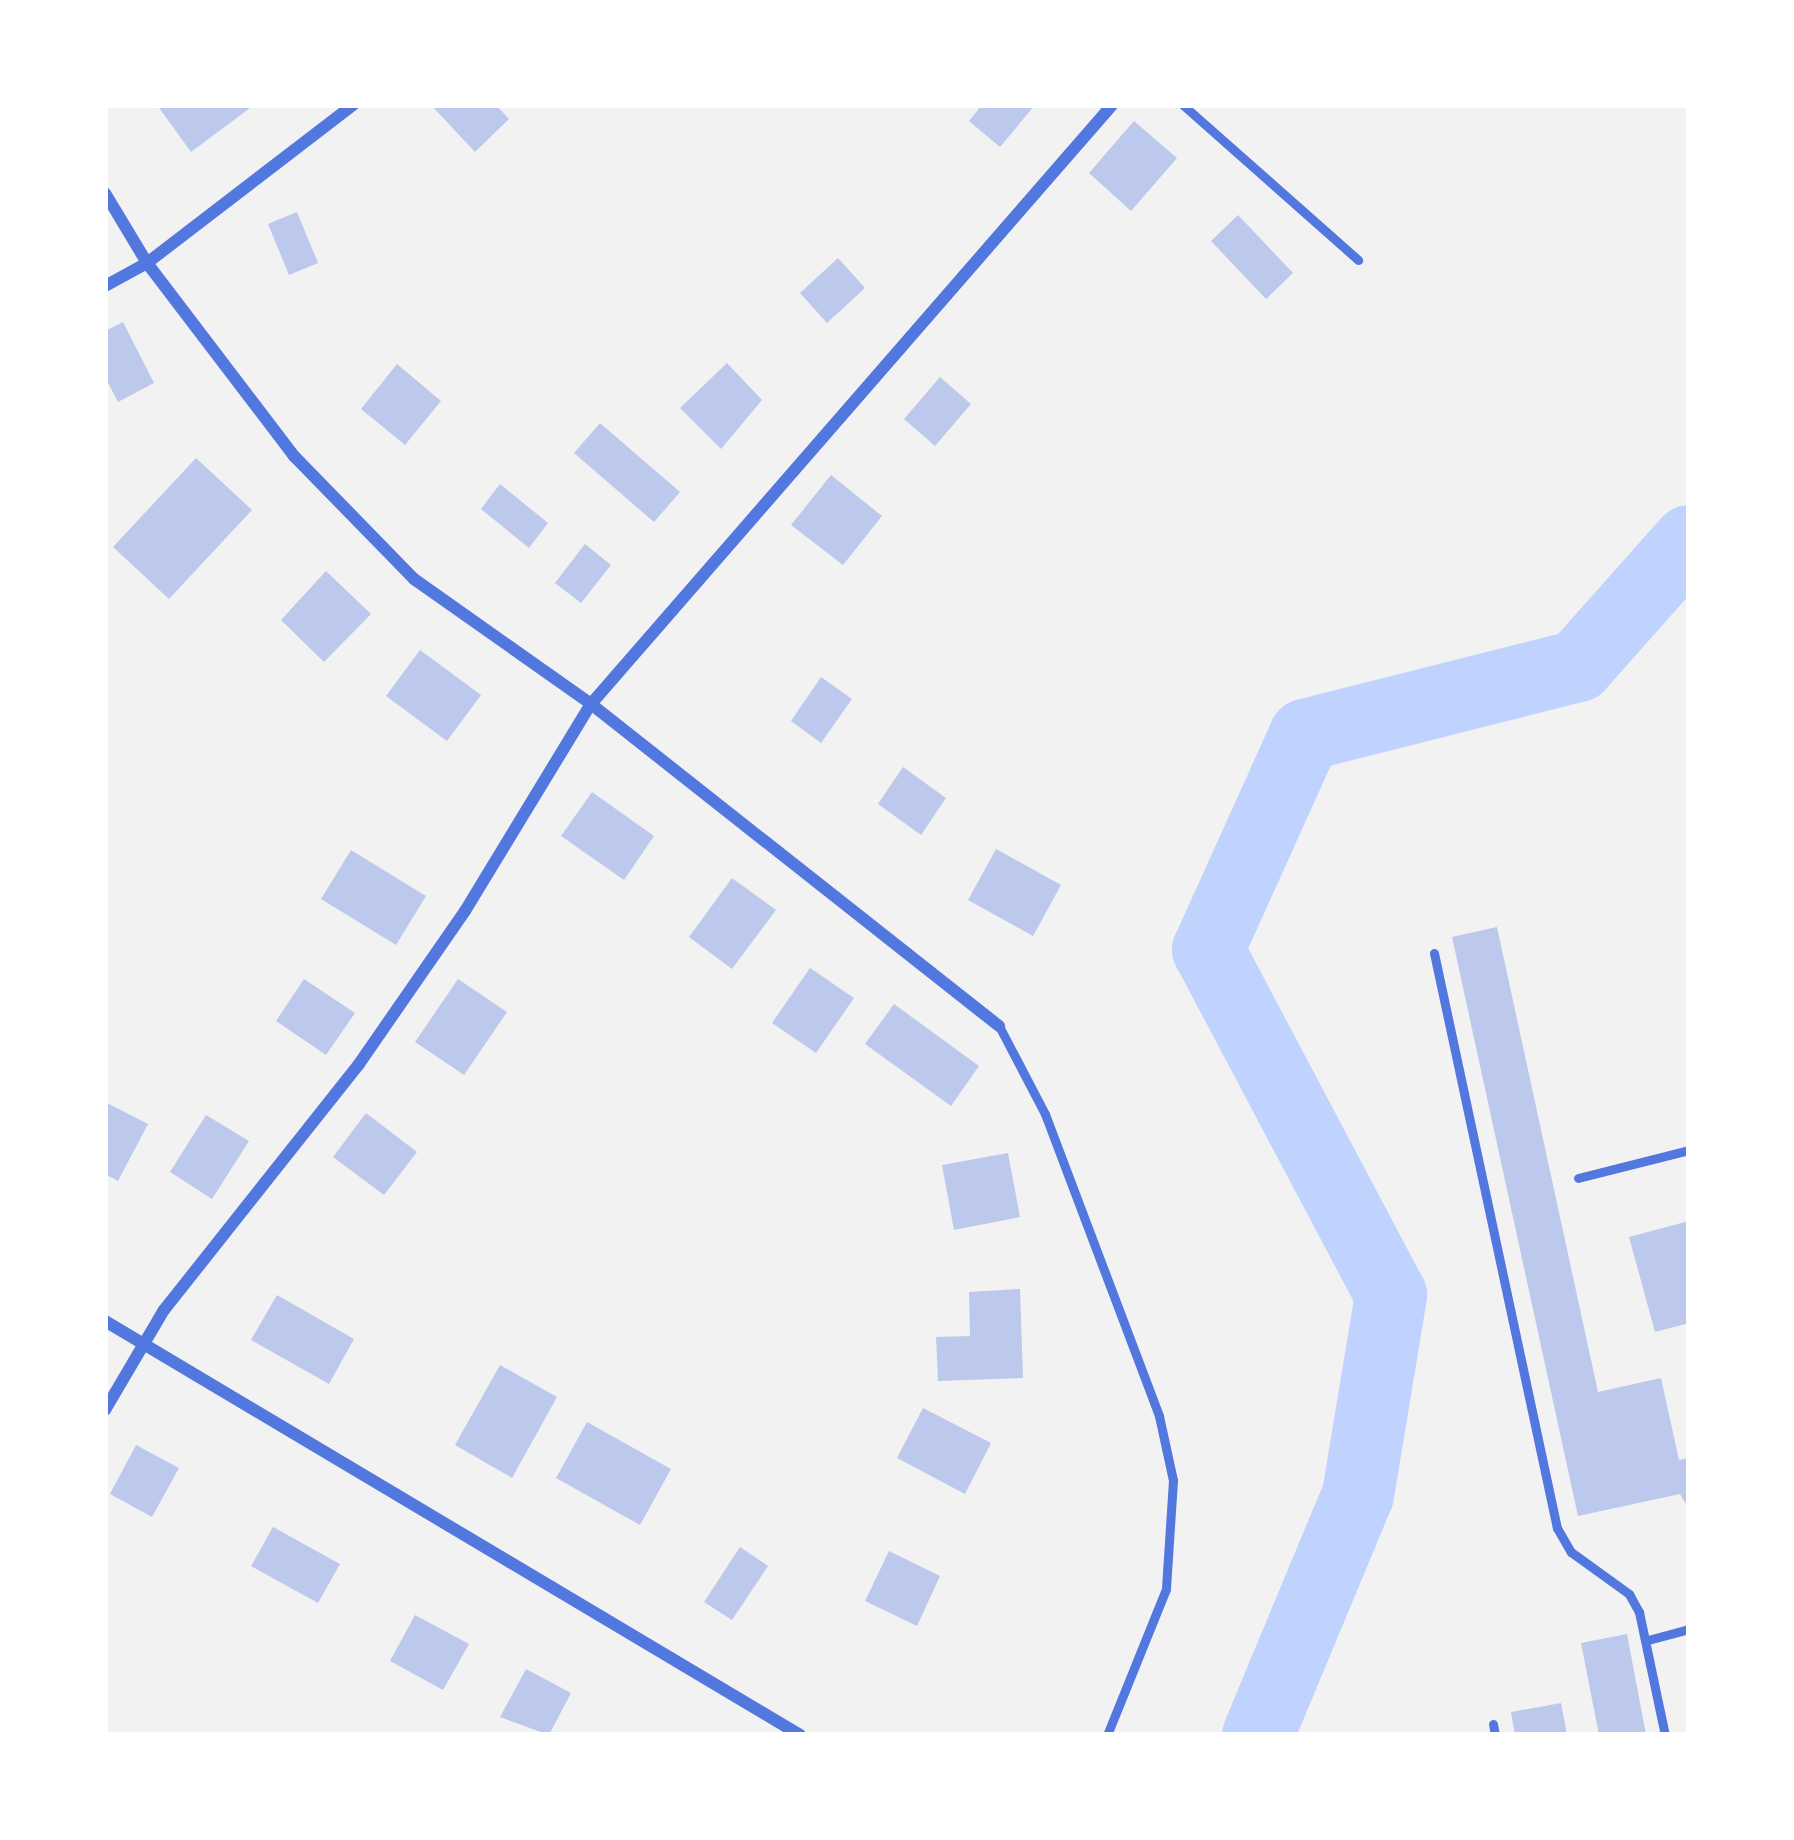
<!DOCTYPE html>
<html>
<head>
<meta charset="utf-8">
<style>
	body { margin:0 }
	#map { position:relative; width:1794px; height:1840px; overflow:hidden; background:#f2f2f2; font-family:"Fira Sans",sans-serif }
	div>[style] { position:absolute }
	.river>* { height:72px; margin:-36px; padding:0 36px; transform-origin:36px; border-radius:36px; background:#bfd3fe }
	.building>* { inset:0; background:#bdc9ec }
	.service>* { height:9px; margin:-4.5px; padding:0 4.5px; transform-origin:4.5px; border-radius:4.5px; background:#5277de }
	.minor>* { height:12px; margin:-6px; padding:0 6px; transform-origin:6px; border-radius:6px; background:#5277de }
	span { translate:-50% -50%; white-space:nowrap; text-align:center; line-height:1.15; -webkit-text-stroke:10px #fff; paint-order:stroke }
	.frame { position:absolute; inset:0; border:108px solid #fff; pointer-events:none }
</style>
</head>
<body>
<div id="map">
	<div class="river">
		<div style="left:1258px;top:1735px;width:260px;rotate:-67.4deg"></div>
		<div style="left:1358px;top:1495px;width:203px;rotate:-80.6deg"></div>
		<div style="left:1391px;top:1295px;width:391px;rotate:-117.9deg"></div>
		<div style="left:1208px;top:950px;width:236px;rotate:-65.7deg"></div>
		<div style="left:1305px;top:735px;width:282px;rotate:-14.2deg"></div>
		<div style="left:1578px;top:666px;width:167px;rotate:-48.4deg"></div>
	</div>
	<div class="building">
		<div style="clip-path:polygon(157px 105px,254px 105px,191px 152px)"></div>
		<div style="clip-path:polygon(431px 105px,496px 105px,509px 119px,475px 152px)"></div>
		<div style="clip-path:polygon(982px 105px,1035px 105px,1000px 147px,969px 121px)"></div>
		<div style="clip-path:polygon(1134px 121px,1177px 158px,1131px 211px,1089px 173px)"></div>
		<div style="clip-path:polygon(297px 212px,318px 263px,289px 275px,268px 224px)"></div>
		<div style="clip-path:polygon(1238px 215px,1293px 273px,1266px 299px,1211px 241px)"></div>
		<div style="clip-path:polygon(838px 258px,865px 288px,827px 323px,800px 293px)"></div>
		<div style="clip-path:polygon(123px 322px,154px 383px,118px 402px,105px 377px,105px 331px)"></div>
		<div style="clip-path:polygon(727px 363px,762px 400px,721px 449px,680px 408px)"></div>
		<div style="clip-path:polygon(397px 364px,441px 401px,405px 445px,361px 409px)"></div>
		<div style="clip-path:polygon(940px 377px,971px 404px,935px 446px,904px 419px)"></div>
		<div style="clip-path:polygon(600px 423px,680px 492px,654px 522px,574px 453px)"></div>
		<div style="clip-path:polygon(196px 458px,252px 510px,169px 599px,113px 547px)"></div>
		<div style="clip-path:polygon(831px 475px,882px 516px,843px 565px,791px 525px)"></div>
		<div style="clip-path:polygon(500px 484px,548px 523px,529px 548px,481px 509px)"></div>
		<div style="clip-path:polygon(585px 544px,611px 565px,581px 603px,555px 583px)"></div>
		<div style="clip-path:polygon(326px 571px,371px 614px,324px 662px,281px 620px)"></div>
		<div style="clip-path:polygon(420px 650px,481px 695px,447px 741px,386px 696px)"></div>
		<div style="clip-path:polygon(821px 677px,852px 699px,821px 743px,791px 721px)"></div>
		<div style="clip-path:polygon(903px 767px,946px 798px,921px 835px,878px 804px)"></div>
		<div style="clip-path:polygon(592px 792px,654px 836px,624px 880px,561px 836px)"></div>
		<div style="clip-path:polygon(996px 849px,1061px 885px,1033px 936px,968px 900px)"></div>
		<div style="clip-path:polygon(351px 850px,426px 896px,396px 945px,321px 899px)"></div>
		<div style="clip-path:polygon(732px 878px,776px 910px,732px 969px,689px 937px)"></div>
		<div style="clip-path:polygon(1497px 927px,1598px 1392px,1661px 1378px,1679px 1460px,1689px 1458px,1689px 1509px,1680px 1494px,1578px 1516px,1452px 937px)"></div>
		<div style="clip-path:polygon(810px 968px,854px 998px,816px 1053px,772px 1023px)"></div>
		<div style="clip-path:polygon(304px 979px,355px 1013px,326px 1055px,276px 1021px)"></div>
		<div style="clip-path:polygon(458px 979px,507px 1012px,464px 1075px,415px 1042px)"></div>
		<div style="clip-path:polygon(894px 1004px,979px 1066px,951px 1106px,865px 1044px)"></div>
		<div style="clip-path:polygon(105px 1102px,148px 1124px,118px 1181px,105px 1174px)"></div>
		<div style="clip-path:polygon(366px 1113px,417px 1152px,384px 1195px,333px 1157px)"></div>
		<div style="clip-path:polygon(206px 1115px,249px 1141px,212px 1199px,170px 1172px)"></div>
		<div style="clip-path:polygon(1008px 1153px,1020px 1217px,954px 1230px,942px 1165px)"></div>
		<div style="clip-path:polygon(1689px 1221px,1689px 1323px,1655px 1332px,1629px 1237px)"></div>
		<div style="clip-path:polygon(1020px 1289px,1023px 1378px,938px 1381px,936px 1337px,970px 1336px,969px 1292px)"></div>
		<div style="clip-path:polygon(277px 1295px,354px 1339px,329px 1384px,251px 1340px)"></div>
		<div style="clip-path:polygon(500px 1365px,557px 1397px,512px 1478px,455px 1445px)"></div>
		<div style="clip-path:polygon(923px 1408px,991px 1443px,965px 1494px,897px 1458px)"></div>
		<div style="clip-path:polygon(587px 1422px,671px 1469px,640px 1525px,556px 1478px)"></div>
		<div style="clip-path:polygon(136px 1445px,179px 1468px,152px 1517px,110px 1494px)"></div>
		<div style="clip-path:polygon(273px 1527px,340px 1564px,318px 1603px,251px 1566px)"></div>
		<div style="clip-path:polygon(740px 1547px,768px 1566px,732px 1620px,704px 1602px)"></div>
		<div style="clip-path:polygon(889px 1551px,940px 1576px,917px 1626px,865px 1601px)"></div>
		<div style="clip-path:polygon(415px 1615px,469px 1644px,443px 1690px,390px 1661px)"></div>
		<div style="clip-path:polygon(1627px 1634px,1646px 1735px,1599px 1735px,1581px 1643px)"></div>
		<div style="clip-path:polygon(526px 1669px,571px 1693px,549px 1735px,500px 1717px)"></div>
		<div style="clip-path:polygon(1561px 1703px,1567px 1735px,1515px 1735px,1511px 1712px)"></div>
	</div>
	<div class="service">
		<div style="left:1183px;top:105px;width:234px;rotate:41.5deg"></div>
		<div style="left:1434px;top:953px;width:588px;rotate:77.93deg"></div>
		<div style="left:1557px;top:1528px;width:28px;rotate:60deg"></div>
		<div style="left:1571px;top:1552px;width:72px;rotate:35.9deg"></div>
		<div style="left:1629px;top:1594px;width:21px;rotate:61deg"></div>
		<div style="left:1639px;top:1612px;width:126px;rotate:78.1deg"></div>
		<div style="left:999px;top:1026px;width:99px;rotate:62.4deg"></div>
		<div style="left:1045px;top:1114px;width:323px;rotate:69.3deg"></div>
		<div style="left:1159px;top:1416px;width:66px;rotate:77.7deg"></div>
		<div style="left:1173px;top:1480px;width:109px;rotate:93.7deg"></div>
		<div style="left:1166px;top:1589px;width:157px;rotate:112deg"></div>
		<div style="left:1578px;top:1178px;width:114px;rotate:-14.2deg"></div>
		<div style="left:1648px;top:1640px;width:42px;rotate:-15deg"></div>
		<div style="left:1493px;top:1724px;width:11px;rotate:80deg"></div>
	</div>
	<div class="minor">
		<div style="left:105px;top:193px;width:82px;rotate:59deg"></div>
		<div style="left:147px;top:263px;width:243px;rotate:52.7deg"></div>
		<div style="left:294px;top:456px;width:172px;rotate:45.7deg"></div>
		<div style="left:414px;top:579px;width:217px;rotate:35.2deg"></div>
		<div style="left:591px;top:704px;width:520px;rotate:38.28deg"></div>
		<div style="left:105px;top:286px;width:48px;rotate:-28.7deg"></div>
		<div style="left:147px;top:263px;width:260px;rotate:-37.5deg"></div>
		<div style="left:105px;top:1321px;width:809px;rotate:30.78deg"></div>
		<div style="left:105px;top:1410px;width:116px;rotate:-59.5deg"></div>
		<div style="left:164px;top:1310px;width:314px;rotate:-51.6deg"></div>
		<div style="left:359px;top:1064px;width:186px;rotate:-55.3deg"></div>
		<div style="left:465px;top:911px;width:242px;rotate:-58.7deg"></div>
		<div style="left:591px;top:704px;width:794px;rotate:-48.98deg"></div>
	</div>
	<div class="frame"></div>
</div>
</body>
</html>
